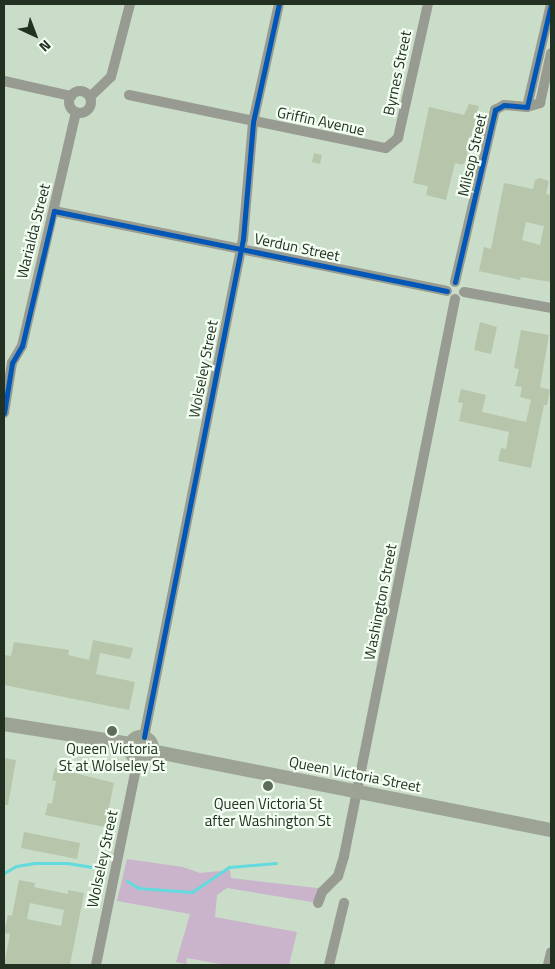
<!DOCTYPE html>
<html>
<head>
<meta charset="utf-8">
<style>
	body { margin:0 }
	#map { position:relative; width:555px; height:969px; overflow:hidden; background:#c9ddc8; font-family:"Titillium Web",sans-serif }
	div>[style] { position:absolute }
	.green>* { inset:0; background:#cab4cb }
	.stream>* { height:3px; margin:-1.5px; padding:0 1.5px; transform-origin:1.5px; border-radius:1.5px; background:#62dade }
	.building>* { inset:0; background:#b7c6aa }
	.minor>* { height:10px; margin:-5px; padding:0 5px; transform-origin:5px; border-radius:5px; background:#989b91 }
	.minor>.ring { margin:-5px; padding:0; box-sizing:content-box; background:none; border:10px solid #989b91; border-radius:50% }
	.secondary>* { height:14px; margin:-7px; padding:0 7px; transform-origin:7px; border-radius:7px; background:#9da496 }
	.secondary>.ring { margin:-7px; padding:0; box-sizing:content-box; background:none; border:14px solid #9da496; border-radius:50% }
	.cycleway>* { height:5px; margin:-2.5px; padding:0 2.5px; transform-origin:2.5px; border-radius:2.5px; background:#0057b8 }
	.dots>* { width:14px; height:14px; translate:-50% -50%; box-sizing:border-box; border:2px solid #f4fff3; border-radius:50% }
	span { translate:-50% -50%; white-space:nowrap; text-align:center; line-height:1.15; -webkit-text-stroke:4.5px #f4fff3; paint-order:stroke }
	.street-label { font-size:15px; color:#233122 }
	.poi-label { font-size:15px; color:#233122 }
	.frame { position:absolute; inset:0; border:5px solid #233122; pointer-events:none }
	.north { position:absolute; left:10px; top:10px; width:50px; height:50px; -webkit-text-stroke:4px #f4fff3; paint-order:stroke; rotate:137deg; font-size:14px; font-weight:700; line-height:20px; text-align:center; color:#233122 }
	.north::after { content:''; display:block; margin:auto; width:18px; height:22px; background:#233122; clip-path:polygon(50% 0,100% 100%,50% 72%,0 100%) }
</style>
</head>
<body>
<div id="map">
	<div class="green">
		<div style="clip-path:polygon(127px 859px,183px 867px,200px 873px,230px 870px,231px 878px,325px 889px,318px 903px,227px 888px,217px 895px,215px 917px,297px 932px,289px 965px,225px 965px,187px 958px,186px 964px,176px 962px,190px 914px,117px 901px)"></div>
	</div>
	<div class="stream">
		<div style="left:4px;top:873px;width:14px;rotate:-30deg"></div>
		<div style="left:16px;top:866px;width:19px;rotate:-9deg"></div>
		<div style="left:35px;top:863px;width:32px"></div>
		<div style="left:67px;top:863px;width:32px;rotate:9deg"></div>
		<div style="left:127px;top:881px;width:13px;rotate:32deg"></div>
		<div style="left:138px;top:888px;width:54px;rotate:4.2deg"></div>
		<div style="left:192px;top:892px;width:45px;rotate:-34deg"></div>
		<div style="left:229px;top:867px;width:47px;rotate:-4.9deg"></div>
	</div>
	<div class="building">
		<div style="clip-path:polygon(469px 104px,479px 106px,465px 162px,462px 165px,455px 163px,446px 200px,426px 195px,428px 186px,413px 183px,429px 107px,464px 115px)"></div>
		<div style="clip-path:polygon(314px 153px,322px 155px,320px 164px,312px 162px)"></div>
		<div style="clip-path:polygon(evenodd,540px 178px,549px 181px,546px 194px,551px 195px,551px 282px,521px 277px,520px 280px,479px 271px,484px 247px,491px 249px,504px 183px,533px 189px,535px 180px,540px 178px,526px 222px,544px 226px,540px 245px,522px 240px,526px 222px)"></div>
		<div style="clip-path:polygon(480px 322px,497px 327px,491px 354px,474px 350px)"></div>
		<div style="clip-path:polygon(521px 330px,549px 335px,540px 387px,550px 390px,547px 405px,544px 405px,531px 468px,498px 461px,501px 448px,506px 449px,509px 432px,459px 421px,463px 403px,458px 402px,461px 389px,486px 395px,482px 412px,526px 422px,531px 400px,520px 397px,522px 387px,515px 386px,519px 369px,514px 368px)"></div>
		<div style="clip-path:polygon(93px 640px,133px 648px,130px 659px,100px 653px,96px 674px,135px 682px,129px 710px,4px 685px,4px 655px,11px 656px,14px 642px,69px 650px,68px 655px,89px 660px)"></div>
		<div style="clip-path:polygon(4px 758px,16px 760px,8px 805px,4px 805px)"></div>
		<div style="clip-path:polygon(55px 768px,114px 783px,105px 827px,45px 815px,48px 803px,52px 804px,56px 781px,52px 780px)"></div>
		<div style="clip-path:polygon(24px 832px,80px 843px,77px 859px,21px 848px)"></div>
		<div style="clip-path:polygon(evenodd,19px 880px,35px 883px,34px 887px,68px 894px,68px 890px,84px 893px,70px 965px,4px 965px,10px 934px,4px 933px,8px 915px,12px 916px,19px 880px,30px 903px,64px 910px,61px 926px,27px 919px,30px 903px)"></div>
	</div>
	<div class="minor">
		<div style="left:4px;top:81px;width:69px;rotate:12.6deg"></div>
		<div class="ring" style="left:69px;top:91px;width:12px;height:12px"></div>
		<div style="left:129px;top:95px;width:262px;rotate:11.7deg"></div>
		<div style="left:386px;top:148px;width:16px;rotate:-40deg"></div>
		<div style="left:398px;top:138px;width:137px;rotate:-77.4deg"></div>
		<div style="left:90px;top:97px;width:29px;rotate:-44deg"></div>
		<div style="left:111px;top:77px;width:75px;rotate:-75.4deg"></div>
		<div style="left:527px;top:107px;width:106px;rotate:-76.9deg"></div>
		<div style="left:54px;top:211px;width:401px;rotate:11.5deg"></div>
		<div style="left:455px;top:282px;width:177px;rotate:-76.9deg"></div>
		<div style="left:495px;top:110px;width:10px;rotate:-29deg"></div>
		<div style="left:504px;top:105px;width:23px;rotate:5deg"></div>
		<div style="left:527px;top:107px;width:14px;rotate:-17deg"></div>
		<div style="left:540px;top:103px;width:51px;rotate:-77.6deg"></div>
		<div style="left:464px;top:292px;width:88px;rotate:10.4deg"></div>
		<div style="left:4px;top:413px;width:51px;rotate:-80.9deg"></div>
		<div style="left:12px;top:363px;width:20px;rotate:-60deg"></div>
		<div style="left:22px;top:346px;width:240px;rotate:-77deg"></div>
		<div style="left:144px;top:737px;width:508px;rotate:-78.76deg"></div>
		<div style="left:243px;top:239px;width:117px;rotate:-85.1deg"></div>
		<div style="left:253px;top:122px;width:121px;rotate:-77.6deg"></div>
		<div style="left:318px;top:903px;width:12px;rotate:-70deg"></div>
		<div style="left:322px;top:892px;width:23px;rotate:-45deg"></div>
		<div style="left:338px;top:876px;width:21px;rotate:-73deg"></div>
		<div style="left:344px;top:856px;width:568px;rotate:-78.73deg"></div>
		<div style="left:96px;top:965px;width:210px;rotate:-78.5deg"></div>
		<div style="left:329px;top:965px;width:64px;rotate:-76.4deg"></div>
		<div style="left:548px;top:965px;width:13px;rotate:-77deg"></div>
	</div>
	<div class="secondary">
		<div style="left:4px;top:724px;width:128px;rotate:9deg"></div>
		<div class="ring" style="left:130px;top:737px;width:8px;height:8px"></div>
		<div style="left:152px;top:751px;width:407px;rotate:11.2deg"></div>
	</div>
	<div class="cycleway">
		<div style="left:455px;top:282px;width:177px;rotate:-76.9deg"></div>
		<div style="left:495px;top:110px;width:10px;rotate:-29deg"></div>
		<div style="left:504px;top:105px;width:23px;rotate:5deg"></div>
		<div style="left:527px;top:107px;width:106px;rotate:-76.9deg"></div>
		<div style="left:4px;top:413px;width:51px;rotate:-80.9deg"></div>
		<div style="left:12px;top:363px;width:20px;rotate:-60deg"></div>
		<div style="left:22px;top:346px;width:139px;rotate:-76.7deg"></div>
		<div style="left:54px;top:211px;width:401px;rotate:11.5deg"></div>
		<div style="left:144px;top:737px;width:508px;rotate:-78.76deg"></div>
		<div style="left:243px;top:239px;width:117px;rotate:-85.1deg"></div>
		<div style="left:253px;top:122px;width:121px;rotate:-77.6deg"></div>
	</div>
	<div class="dots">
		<div style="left:112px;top:731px;background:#5d6d5c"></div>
		<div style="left:268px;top:786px;background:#5d6d5c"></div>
	</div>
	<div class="street-label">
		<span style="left:397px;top:73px;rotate:-78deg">Byrnes Street</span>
		<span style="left:321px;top:121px;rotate:12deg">Griffin Avenue</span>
		<span style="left:472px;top:155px;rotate:-77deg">Milsop Street</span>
		<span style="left:33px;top:231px;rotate:-76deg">Warialda Street</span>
		<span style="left:297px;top:247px;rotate:12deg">Verdun Street</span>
		<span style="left:203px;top:369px;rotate:-79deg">Wolseley Street</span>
		<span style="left:380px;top:602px;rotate:-79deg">Washington Street</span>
		<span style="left:355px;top:774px;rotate:11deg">Queen Victoria Street</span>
		<span style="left:102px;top:859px;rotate:-78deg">Wolseley Street</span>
	</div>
	<div class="poi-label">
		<span style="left:112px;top:757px">Queen Victoria<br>St at Wolseley St</span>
		<span style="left:268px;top:812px">Queen Victoria St<br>after Washington St</span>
	</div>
	<div class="frame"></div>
	<div class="north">N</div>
</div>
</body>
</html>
